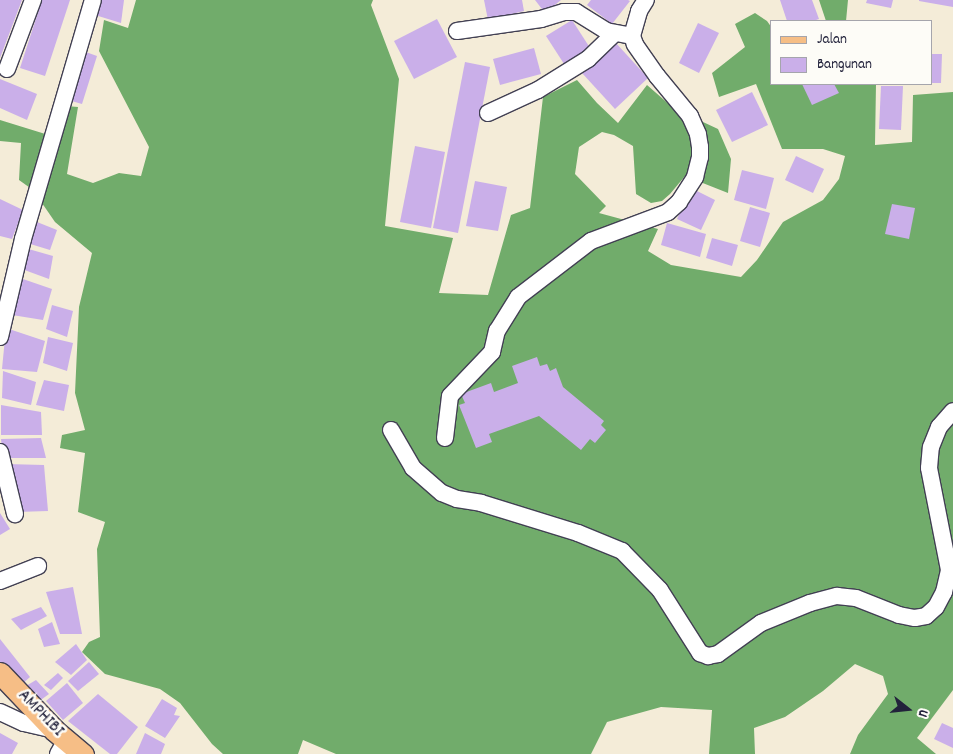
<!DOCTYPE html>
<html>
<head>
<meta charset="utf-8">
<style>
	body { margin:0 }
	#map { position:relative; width:953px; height:754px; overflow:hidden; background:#f4ecd8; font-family:Dekko,sans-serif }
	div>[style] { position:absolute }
	.forest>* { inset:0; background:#71ac6b }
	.building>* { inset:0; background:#caafe9 }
	.roads { filter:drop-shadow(1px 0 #424053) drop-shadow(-1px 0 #424053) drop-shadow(0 1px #424053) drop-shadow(0 -1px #424053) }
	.minor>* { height:16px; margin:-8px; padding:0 8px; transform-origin:8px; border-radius:8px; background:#fff }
	.major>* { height:21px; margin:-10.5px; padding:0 10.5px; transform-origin:10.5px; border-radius:10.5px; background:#f6be86 }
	span { translate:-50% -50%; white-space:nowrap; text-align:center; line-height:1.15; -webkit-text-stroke:5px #fdfcf7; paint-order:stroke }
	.street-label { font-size:18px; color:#22223b }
	.legend { position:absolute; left:770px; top:20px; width:162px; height:65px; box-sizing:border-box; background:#fdfcf7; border:1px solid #a5a5ac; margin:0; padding:6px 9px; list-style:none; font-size:15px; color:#22223b }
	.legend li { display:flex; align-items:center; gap:10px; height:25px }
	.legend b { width:25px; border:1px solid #a5a5ac }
	.north { position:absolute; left:883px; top:684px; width:50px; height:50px; -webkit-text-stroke:4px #fdfcf7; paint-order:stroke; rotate:106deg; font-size:14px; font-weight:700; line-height:20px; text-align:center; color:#22223b }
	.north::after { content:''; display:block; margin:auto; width:18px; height:22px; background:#22223b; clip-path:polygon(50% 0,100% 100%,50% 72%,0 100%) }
</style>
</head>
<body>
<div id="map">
	<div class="forest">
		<div style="clip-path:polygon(136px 0,373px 0,371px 5px,399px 79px,385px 226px,453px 238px,439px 293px,488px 295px,511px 215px,530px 208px,543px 97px,577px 80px,597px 103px,618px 123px,647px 85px,679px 113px,696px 124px,703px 122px,718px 129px,731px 159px,728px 193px,685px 176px,670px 194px,662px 201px,651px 203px,636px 194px,633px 146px,614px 135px,602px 132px,579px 147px,575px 174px,606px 206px,599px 213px,658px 229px,648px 251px,671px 265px,741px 277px,757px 260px,783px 222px,823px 200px,839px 179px,845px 156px,823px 149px,782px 149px,756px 84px,719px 97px,712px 73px,745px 47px,735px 24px,755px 13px,767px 21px,772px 28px,772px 84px,876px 84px,875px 145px,912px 142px,913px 95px,953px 92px,953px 690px,917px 738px,936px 754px,850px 754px,858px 735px,888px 694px,883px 676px,855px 664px,823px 691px,785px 717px,754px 728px,755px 754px,709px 754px,712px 710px,661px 707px,607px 722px,591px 754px,336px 754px,303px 740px,298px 754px,223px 754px,212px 744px,180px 703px,160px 689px,105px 674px,82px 652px,89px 642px,100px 637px,97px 549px,105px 522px,78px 512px,85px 453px,60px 448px,62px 435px,85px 430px,75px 393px,79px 307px,92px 253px,55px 222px,33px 190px,19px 180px,21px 143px,0 141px,0 120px,55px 137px,66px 106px,78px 107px,67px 174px,93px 183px,119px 173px,141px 176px,149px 147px,99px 51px,104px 20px,128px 28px)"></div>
		<div style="clip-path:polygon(819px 0,848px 0,846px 21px,826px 21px)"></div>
	</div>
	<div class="building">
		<div style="clip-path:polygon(0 0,22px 0,0 58px)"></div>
		<div style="clip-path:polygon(42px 0,70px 0,45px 76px,20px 68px)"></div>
		<div style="clip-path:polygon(99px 0,124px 0,121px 23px,95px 15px)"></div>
		<div style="clip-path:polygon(484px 0,522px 0,524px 11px,488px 20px)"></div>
		<div style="clip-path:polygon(535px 0,561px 0,545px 13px)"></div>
		<div style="clip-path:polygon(591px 0,628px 0,630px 1px,612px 24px,587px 5px)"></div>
		<div style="clip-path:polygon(780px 0,812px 0,819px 19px,813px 21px,787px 21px)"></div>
		<div style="clip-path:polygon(867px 0,893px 0,891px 8px,866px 3px)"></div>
		<div style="clip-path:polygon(919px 0,953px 0,953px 7px,919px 1px)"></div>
		<div style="clip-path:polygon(437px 19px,457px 57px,414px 79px,394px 41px)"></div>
		<div style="clip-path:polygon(572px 20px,592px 51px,566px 67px,546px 36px)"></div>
		<div style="clip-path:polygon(698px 23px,719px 33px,699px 73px,679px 63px)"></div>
		<div style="clip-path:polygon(615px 42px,648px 78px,615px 109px,582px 73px)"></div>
		<div style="clip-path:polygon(534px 48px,541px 74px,500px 85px,493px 59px)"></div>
		<div style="clip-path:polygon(83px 51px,97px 56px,82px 104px,68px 100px)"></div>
		<div style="clip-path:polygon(932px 54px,942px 54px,941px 83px,932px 83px)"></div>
		<div style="clip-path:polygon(465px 62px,490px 67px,458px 233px,433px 228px)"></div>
		<div style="clip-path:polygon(0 79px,37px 94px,27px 120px,0 108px)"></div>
		<div style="clip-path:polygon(802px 84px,834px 84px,839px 93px,812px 105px)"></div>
		<div style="clip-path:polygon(881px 86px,903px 86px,901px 130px,879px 129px)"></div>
		<div style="clip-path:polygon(752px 92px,768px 125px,732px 142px,716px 110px)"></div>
		<div style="clip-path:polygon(415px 146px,445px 152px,431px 228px,400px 222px)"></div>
		<div style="clip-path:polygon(796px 156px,824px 169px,813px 193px,785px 180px)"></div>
		<div style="clip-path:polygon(742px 170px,774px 178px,766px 209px,734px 200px)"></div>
		<div style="clip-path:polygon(475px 181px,507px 187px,498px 231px,466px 226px)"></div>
		<div style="clip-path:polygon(691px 188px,715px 200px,701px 230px,677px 219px)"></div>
		<div style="clip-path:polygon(0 199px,23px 210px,12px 239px,0 236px)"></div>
		<div style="clip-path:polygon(892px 204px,915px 208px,909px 239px,885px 234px)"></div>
		<div style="clip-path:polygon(750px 207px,770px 213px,760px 247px,740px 241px)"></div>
		<div style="clip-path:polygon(32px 220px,57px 230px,50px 250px,27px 243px)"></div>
		<div style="clip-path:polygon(667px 223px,706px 234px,700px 257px,661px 245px)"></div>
		<div style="clip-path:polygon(712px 238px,738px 245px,732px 266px,706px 258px)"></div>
		<div style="clip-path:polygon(25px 248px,53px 256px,49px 279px,19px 268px)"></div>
		<div style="clip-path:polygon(20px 278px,52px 289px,43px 320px,12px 315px)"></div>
		<div style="clip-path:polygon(52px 305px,73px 311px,67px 337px,46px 329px)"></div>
		<div style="clip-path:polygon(6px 328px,45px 341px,37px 372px,2px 369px)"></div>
		<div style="clip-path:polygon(48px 337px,73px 343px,67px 371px,43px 363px)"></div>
		<div style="clip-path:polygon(537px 357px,540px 366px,547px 364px,550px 371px,556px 368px,563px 387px,604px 421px,601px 425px,606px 430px,595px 443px,590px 439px,581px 450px,539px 416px,489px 434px,492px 442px,476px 448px,459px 405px,465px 403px,461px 394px,491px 383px,494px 392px,518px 383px,512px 366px)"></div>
		<div style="clip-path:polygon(3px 371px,36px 382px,31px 405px,2px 398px)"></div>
		<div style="clip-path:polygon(44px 380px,69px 385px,64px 411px,36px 405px)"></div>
		<div style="clip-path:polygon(1px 405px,41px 412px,42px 435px,1px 435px)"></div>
		<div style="clip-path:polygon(41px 438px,46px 458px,3px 458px,1px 439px)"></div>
		<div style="clip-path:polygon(6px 464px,44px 465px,48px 511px,17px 512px)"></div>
		<div style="clip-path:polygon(0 513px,10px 529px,0 535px)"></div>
		<div style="clip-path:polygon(73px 587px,82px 634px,60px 634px,46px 592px)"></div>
		<div style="clip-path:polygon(41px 607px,47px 616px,21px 630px,11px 619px)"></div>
		<div style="clip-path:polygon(52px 622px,60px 644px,44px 647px,38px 629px)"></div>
		<div style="clip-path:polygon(0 639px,30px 677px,21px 685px,0 664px)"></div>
		<div style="clip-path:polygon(76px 644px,87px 660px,71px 675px,55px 662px)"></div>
		<div style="clip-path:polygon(89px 662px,99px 674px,78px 691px,68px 681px)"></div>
		<div style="clip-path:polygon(58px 673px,63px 678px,51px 690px,44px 685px)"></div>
		<div style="clip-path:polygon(36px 680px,49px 694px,38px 702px,26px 686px)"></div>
		<div style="clip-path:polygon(67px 683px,83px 703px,63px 720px,46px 701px)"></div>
		<div style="clip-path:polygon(98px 694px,138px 727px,117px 754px,110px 754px,68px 721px)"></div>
		<div style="clip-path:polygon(162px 699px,177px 708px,174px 715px,180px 716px,165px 738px,145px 726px)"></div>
		<div style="clip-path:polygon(942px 723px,953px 728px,953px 748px,934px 739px)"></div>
		<div style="clip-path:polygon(0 733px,18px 743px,12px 754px,0 754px)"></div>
		<div style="clip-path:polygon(145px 733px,165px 744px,161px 754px,136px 754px)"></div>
	</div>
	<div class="roads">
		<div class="minor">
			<div style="left:457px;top:31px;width:85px;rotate:-8.1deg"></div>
			<div style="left:541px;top:19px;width:24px;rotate:-17deg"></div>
			<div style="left:564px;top:12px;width:12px"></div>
			<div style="left:576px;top:12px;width:36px;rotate:32deg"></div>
			<div style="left:606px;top:31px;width:26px;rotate:11deg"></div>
			<div style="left:7px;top:69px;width:74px;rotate:-69.4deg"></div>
			<div style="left:488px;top:113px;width:55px;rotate:-24.7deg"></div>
			<div style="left:538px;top:90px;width:59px;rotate:-31.8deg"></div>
			<div style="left:588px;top:59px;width:37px;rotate:-44deg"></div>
			<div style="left:0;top:337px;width:101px;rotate:-76.8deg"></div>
			<div style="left:23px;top:239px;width:249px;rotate:-73.7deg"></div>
			<div style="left:391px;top:430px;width:44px;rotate:59.9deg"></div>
			<div style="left:413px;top:468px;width:38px;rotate:41deg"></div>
			<div style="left:442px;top:493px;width:16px;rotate:22deg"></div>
			<div style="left:457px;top:499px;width:24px;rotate:9deg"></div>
			<div style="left:481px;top:503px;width:102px;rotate:17.2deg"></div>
			<div style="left:578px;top:533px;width:48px;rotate:22.2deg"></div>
			<div style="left:622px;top:551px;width:54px;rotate:45.7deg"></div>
			<div style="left:660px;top:590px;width:75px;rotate:57.6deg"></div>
			<div style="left:700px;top:653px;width:9px;rotate:21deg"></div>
			<div style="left:708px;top:656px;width:10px;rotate:-11deg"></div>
			<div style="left:718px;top:654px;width:53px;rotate:-35.8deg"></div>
			<div style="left:761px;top:623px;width:53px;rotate:-22.2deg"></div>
			<div style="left:810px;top:603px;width:28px;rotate:-15deg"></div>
			<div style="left:837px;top:596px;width:19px;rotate:6deg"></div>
			<div style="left:856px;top:598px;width:46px;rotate:21.6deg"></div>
			<div style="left:899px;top:615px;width:16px;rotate:11deg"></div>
			<div style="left:915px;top:618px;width:11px;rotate:-10deg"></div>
			<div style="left:926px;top:616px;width:13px;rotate:-42deg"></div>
			<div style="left:936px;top:607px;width:17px;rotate:-62deg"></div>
			<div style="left:944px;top:592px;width:23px;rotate:-77deg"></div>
			<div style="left:949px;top:570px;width:104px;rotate:-101.1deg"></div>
			<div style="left:929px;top:468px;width:21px;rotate:-85deg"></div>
			<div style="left:931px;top:447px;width:22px;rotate:-68deg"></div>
			<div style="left:939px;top:427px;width:21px;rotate:-49deg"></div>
			<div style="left:445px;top:438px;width:42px;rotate:-83.2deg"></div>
			<div style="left:450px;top:396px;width:61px;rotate:-46.3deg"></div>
			<div style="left:492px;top:352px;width:22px;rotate:-77deg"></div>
			<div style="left:497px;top:331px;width:40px;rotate:-58deg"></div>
			<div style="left:518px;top:297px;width:92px;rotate:-37.5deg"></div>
			<div style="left:591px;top:241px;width:82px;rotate:-20.6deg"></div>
			<div style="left:668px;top:212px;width:15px;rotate:-42deg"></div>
			<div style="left:679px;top:202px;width:30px;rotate:-57deg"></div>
			<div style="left:695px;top:177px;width:21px;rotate:-76deg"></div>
			<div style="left:700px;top:157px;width:10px;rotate:-90deg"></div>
			<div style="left:700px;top:147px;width:13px;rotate:-99deg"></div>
			<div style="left:698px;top:134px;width:20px;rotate:-114deg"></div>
			<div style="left:690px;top:116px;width:52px;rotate:-129.5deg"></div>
			<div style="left:657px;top:76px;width:39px;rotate:-125deg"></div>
			<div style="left:635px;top:44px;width:9px;rotate:-111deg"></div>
			<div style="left:632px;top:36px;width:26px;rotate:-74deg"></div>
			<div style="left:639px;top:11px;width:13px;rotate:-58deg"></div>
			<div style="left:0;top:452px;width:64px;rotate:76.4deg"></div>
			<div style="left:0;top:581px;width:41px;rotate:-21.5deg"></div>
			<div style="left:0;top:712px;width:26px;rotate:25deg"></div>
			<div style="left:24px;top:723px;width:31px;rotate:13deg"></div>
			<div style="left:58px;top:754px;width:16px;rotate:-60deg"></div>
		</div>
		<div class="major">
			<div style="left:0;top:673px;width:79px;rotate:46.5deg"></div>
			<div style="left:54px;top:730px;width:38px;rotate:40deg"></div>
		</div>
	</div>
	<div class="street-label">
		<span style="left:40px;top:714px;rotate:46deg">AMPHIBI</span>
	</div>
	<ul class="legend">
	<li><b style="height:6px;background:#f6be86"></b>Jalan</li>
	<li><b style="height:14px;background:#caafe9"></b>Bangunan</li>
	</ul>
	<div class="north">U</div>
</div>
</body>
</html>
